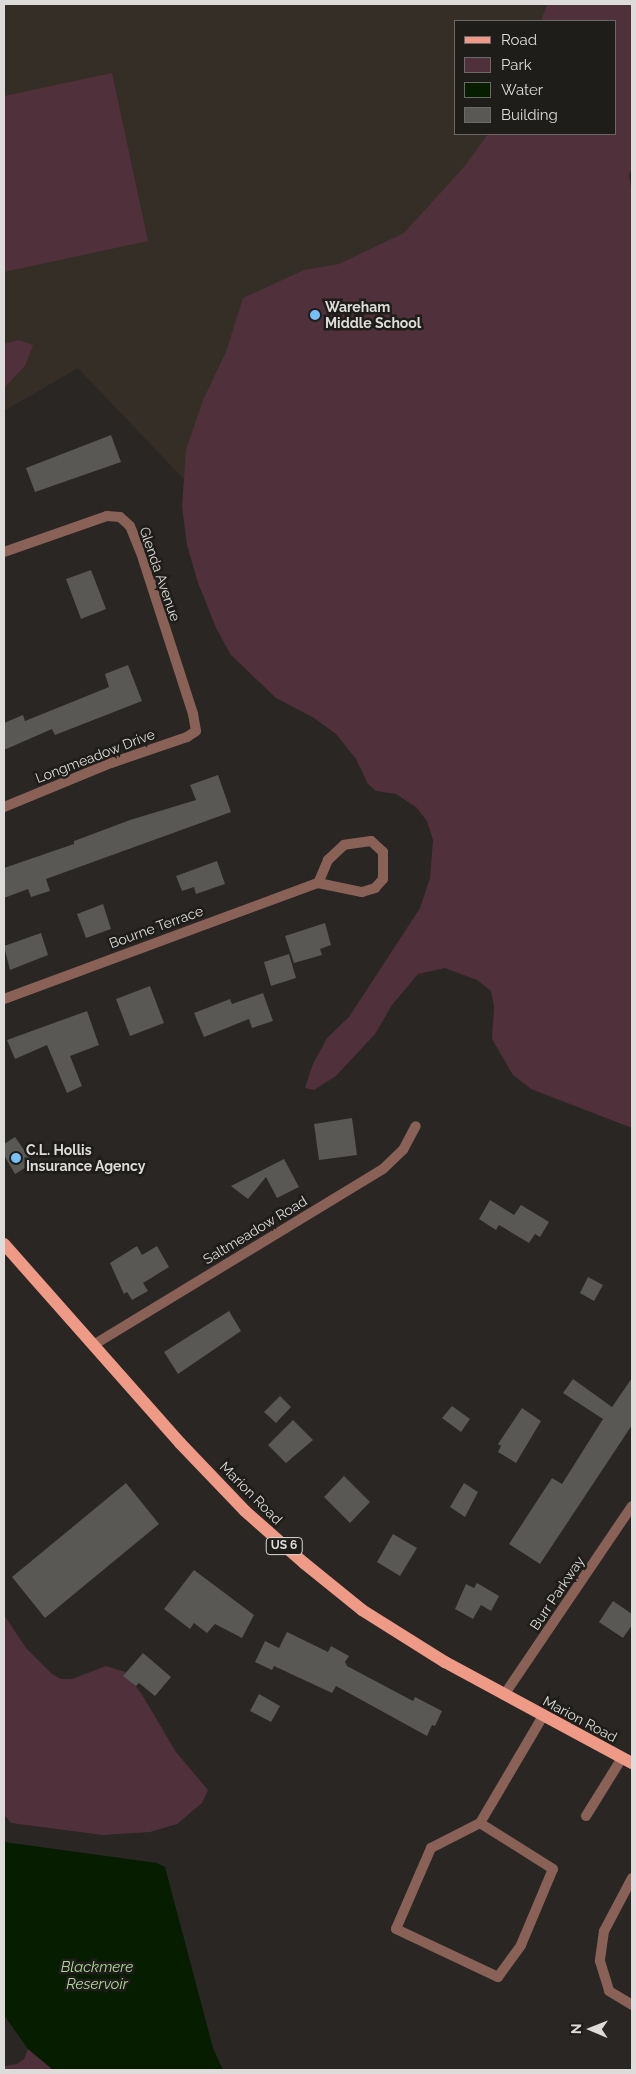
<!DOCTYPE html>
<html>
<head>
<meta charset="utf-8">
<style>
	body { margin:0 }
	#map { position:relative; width:636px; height:2074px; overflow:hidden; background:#292623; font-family:Raleway,sans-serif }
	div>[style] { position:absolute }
	.built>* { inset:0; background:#352e26 }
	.green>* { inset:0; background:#50303b }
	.water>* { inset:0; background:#061d00 }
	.building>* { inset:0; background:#595854 }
	.lane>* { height:10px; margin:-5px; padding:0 5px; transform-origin:5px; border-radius:5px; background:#8a6157 }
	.street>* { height:10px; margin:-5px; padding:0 5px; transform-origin:5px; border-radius:5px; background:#8a6157 }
	.primary>* { height:12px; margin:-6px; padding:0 6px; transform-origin:6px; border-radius:6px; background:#ef9a87 }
	.dots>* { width:14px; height:14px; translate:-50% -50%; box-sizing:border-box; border:2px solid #1f1d1a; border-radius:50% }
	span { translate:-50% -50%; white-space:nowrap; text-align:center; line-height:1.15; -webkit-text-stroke:5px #1f1d1a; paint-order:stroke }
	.shield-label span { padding:1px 4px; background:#1f1d1a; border:1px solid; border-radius:4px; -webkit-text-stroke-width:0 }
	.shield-label { font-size:12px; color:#dedcda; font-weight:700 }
	.poi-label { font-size:14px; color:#dedcda; font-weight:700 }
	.left { translate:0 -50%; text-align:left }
	.street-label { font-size:14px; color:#dedcda }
	.water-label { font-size:15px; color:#add99c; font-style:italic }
	.frame { position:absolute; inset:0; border:5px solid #dedcda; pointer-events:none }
	.legend { position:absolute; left:454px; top:20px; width:162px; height:115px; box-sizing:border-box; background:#1f1d1a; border:1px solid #6b6967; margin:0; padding:6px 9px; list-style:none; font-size:15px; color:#dedcda }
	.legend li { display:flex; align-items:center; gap:10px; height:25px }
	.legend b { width:25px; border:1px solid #6b6967 }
	.north { position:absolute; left:566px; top:2004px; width:50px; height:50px; -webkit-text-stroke:4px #1f1d1a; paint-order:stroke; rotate:271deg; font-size:14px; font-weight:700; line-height:20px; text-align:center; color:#dedcda }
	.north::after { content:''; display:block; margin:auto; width:18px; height:22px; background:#dedcda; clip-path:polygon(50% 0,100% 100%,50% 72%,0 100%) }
</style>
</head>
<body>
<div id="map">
	<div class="built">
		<div style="clip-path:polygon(4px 4px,632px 4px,615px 21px,455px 21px,455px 134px,590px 134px,234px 532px,78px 368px,4px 411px)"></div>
	</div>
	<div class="green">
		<div style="clip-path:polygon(547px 4px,632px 4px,632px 167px,629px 176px,632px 194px,632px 1128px,531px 1089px,513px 1075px,492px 1039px,494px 1007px,491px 991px,477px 980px,445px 968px,418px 974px,392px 1005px,375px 1034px,336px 1076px,314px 1090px,305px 1088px,313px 1064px,327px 1038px,349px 1017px,420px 908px,430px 878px,433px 840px,427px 821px,416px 807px,396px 794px,376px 791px,368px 784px,356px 759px,336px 734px,314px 718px,276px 698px,231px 655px,217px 630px,198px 583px,187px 545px,182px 507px,186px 450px,203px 400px,226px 352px,243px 298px,304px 270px,339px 264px,404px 233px,464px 167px,488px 134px,615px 134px,615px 21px,541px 21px)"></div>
		<div style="clip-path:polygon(112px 73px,148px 241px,4px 272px,4px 96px)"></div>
		<div style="clip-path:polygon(18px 340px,33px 345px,25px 366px,4px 388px,4px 344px)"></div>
		<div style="clip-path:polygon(4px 1615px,26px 1648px,52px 1674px,61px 1679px,72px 1679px,106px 1666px,125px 1672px,141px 1693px,176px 1752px,208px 1790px,202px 1803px,177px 1824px,150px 1832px,103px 1835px,11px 1823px,4px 1815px)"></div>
		<div style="clip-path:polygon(28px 2049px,50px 2066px,53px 2070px,4px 2070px,4px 2066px,17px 2064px,24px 2059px)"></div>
	</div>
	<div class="water">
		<div style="clip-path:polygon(4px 1842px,157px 1863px,165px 1867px,213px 2048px,223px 2070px,53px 2070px,28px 2049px,4px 2015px)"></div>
	</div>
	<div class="building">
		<div style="clip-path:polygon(111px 435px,121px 462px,35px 492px,26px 468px)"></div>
		<div style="clip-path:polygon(91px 570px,106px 609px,81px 619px,66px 579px)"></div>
		<div style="clip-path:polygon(128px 665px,142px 701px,55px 735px,52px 729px,4px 750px,4px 723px,23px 715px,25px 721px,109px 687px,105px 674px)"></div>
		<div style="clip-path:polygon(218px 775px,231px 812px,46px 879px,50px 891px,31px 897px,28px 889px,4px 898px,4px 868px,74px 844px,74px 841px,130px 820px,196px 800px,190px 785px)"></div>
		<div style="clip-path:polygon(217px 861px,225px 884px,196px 894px,194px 887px,182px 891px,176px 876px)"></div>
		<div style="clip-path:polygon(103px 904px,111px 929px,86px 938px,77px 914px)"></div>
		<div style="clip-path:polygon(325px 923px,331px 945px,320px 949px,322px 955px,294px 963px,285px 936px)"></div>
		<div style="clip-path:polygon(41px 933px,48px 955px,10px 970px,4px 946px)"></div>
		<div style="clip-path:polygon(289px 954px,296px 978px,271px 986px,264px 962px)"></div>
		<div style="clip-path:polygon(150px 986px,164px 1023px,130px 1036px,116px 999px)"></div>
		<div style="clip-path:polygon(263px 993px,273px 1021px,252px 1028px,249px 1019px,204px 1037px,194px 1013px,230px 999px,232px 1004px)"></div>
		<div style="clip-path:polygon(87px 1011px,99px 1045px,70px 1056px,82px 1086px,67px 1093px,47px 1045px,15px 1059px,7px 1040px)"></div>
		<div style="clip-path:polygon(352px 1118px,357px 1155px,319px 1160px,314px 1124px)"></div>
		<div style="clip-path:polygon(15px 1137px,33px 1163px,15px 1174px,4px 1155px,4px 1144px)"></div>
		<div style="clip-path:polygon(284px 1159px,299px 1187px,277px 1198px,266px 1177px,248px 1199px,231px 1186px)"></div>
		<div style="clip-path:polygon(490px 1200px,514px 1215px,521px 1205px,549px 1222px,540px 1237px,535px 1234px,529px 1243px,499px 1225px,496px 1230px,479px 1219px)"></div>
		<div style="clip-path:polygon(137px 1246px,142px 1255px,157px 1246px,169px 1267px,143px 1283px,148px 1291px,132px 1300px,127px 1292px,124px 1294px,110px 1263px)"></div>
		<div style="clip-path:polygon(588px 1277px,603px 1285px,594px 1301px,580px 1293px)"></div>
		<div style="clip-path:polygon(229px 1311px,241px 1331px,178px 1374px,164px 1352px)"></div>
		<div style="clip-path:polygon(632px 1378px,632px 1425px,540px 1564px,509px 1544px,552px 1478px,562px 1484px,603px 1419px,563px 1393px,573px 1379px,612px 1407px)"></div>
		<div style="clip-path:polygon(280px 1396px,291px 1407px,276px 1423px,264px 1412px)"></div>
		<div style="clip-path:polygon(452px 1406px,470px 1419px,461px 1432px,442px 1418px)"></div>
		<div style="clip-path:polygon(522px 1408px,541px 1421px,516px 1463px,498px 1452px,501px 1446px,498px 1444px)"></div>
		<div style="clip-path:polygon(293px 1420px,313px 1440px,286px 1463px,268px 1445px)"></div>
		<div style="clip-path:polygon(344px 1476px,370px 1502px,350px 1523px,324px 1497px)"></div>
		<div style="clip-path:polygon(126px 1483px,159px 1524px,45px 1618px,12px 1577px)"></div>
		<div style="clip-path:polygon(464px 1483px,478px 1492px,465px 1517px,450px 1507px)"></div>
		<div style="clip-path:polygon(393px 1534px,417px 1548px,400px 1576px,377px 1562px)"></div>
		<div style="clip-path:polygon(194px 1570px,254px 1615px,242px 1638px,215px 1624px,207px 1633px,194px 1623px,190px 1629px,164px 1609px)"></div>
		<div style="clip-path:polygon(477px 1583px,499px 1596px,491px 1611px,481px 1605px,473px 1619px,455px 1609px,466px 1584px,474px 1588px)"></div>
		<div style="clip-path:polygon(613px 1601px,632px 1614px,632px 1625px,623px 1638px,599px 1622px)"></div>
		<div style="clip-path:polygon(287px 1632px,328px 1652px,331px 1646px,349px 1656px,345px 1662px,347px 1666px,413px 1701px,415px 1697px,442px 1711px,435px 1726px,432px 1725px,427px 1736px,336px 1686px,332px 1693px,274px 1666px,272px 1670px,255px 1662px,265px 1641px,279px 1648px)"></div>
		<div style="clip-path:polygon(143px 1653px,171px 1677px,155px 1696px,139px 1683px,136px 1686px,123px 1676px)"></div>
		<div style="clip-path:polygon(259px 1694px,280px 1706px,271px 1722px,250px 1711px)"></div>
	</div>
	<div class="lane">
		<div style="left:586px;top:1816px;width:68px;rotate:-58.2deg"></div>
		<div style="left:480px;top:1823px;width:55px;rotate:153deg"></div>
		<div style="left:431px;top:1848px;width:88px;rotate:113.4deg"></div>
		<div style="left:396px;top:1929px;width:113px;rotate:25.2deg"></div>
		<div style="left:498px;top:1977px;width:39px;rotate:-54deg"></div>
		<div style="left:521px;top:1945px;width:82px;rotate:-67.2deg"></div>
		<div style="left:553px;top:1869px;width:86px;rotate:-147.8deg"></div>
		<div style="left:480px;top:1823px;width:124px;rotate:-59.5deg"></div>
		<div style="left:632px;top:1878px;width:60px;rotate:117.8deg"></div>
		<div style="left:604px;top:1931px;width:30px;rotate:98deg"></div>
		<div style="left:600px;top:1961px;width:31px;rotate:73deg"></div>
		<div style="left:609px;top:1991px;width:27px;rotate:31deg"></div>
	</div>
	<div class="street">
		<div style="left:4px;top:552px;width:109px;rotate:-19.3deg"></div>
		<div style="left:107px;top:516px;width:13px;rotate:4deg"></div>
		<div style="left:120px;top:517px;width:13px;rotate:42deg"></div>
		<div style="left:130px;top:526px;width:35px;rotate:68deg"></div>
		<div style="left:143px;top:559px;width:163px;rotate:72.1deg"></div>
		<div style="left:193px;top:714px;width:17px;rotate:80deg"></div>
		<div style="left:196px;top:731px;width:11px;rotate:146deg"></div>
		<div style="left:187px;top:737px;width:80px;rotate:161.1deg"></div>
		<div style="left:111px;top:763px;width:116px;rotate:157.6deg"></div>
		<div style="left:4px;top:999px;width:335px;rotate:-20.3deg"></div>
		<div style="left:318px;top:883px;width:45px;rotate:11.6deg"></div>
		<div style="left:362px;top:892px;width:14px;rotate:-17deg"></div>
		<div style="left:375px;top:888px;width:12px;rotate:-48deg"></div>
		<div style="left:383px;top:879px;width:27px;rotate:-90deg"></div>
		<div style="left:383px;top:852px;width:16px;rotate:-137deg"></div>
		<div style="left:371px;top:841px;width:27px;rotate:172deg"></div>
		<div style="left:344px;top:845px;width:22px;rotate:137deg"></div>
		<div style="left:328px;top:860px;width:25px;rotate:113deg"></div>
		<div style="left:95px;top:1344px;width:337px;rotate:-31.3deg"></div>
		<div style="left:383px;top:1169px;width:28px;rotate:-44deg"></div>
		<div style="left:403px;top:1150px;width:27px;rotate:-62deg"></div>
		<div style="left:504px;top:1695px;width:228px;rotate:-55.9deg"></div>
	</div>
	<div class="primary">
		<div style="left:4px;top:1244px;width:266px;rotate:48.5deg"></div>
		<div style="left:180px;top:1443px;width:94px;rotate:46.3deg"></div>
		<div style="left:245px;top:1511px;width:79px;rotate:41.4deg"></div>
		<div style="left:304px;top:1563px;width:75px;rotate:39deg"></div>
		<div style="left:362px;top:1610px;width:98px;rotate:32.1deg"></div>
		<div style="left:445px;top:1662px;width:213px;rotate:28.4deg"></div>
	</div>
	<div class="dots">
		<div style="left:315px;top:315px;background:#75c0f6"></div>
		<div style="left:16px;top:1158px;background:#75c0f6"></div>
	</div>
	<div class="shield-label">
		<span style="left:284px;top:1546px">US 6</span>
	</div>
	<div class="poi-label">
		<span class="left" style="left:325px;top:315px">Wareham<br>Middle School</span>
		<span class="left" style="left:26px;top:1158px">C.L. Hollis<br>Insurance Agency</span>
	</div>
	<div class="street-label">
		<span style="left:160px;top:574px;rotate:71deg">Glenda Avenue</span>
		<span style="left:95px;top:756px;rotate:-21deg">Longmeadow Drive</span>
		<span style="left:156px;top:927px;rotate:-20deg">Bourne Terrace</span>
		<span style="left:255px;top:1230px;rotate:-31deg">Saltmeadow Road</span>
		<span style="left:251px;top:1493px;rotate:45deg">Marion Road</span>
		<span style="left:557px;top:1593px;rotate:-56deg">Burr Parkway</span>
		<span style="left:580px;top:1719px;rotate:28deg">Marion Road</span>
	</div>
	<div class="water-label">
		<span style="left:97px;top:1976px">Blackmere<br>Reservoir</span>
	</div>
	<div class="frame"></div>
	<ul class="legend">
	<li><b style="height:6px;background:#ef9a87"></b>Road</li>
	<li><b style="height:14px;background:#50303b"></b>Park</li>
	<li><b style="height:14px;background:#061d00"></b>Water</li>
	<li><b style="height:14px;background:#595854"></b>Building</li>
	</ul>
	<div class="north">N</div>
</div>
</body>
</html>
